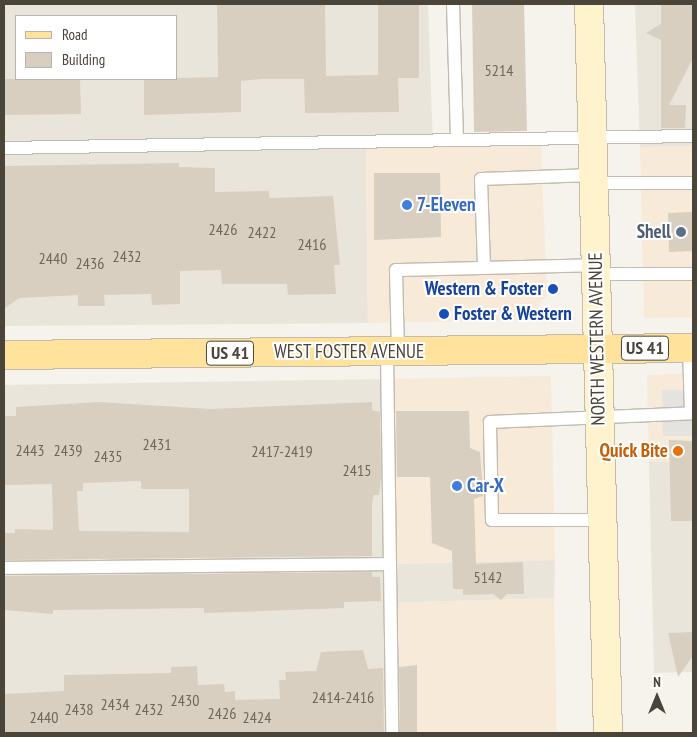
<!DOCTYPE html>
<html>
<head>
<meta charset="utf-8">
<style>
	body { margin:0 }
	#map { position:relative; width:697px; height:737px; overflow:hidden; background:#f6f3ec; font-family:"PT Sans Narrow",sans-serif }
	div>[style] { position:absolute }
	.residential>* { inset:0; background:#eae5da }
	.commercial>* { inset:0; background:#f7ead8 }
	.parking>* { inset:0; background:#e5e3e0 }
	.building>* { inset:0; background:#d8cfc1 }
	.roads { filter:drop-shadow(1px 0 #c2bbae) drop-shadow(-1px 0 #c2bbae) drop-shadow(0 1px #c2bbae) drop-shadow(0 -1px #c2bbae) }
	.service>* { height:12px; margin:-6px; padding:0 6px; transform-origin:6px; border-radius:6px; background:#fff }
	.secondary>* { height:28px; margin:-14px; padding:0 14px; transform-origin:14px; border-radius:14px; background:#fff3cd }
	.primary>* { height:28px; margin:-14px; padding:0 14px; transform-origin:14px; border-radius:14px; background:#ffe39c }
	.dots>* { width:14px; height:14px; translate:-50% -50%; box-sizing:border-box; border:2px solid #fff; border-radius:50% }
	span { translate:-50% -50%; white-space:nowrap; text-align:center; line-height:1.15; -webkit-text-stroke:4px #fff; paint-order:stroke }
	.number-label { font-size:16px; color:#6e675b }
	.number-label span { -webkit-text-stroke-width:0 }
	.shield-label span { padding:1px 4px; background:#fff; border:1px solid; border-radius:4px; -webkit-text-stroke-width:0 }
	.shield-label { font-size:18px; color:#4b4439; font-weight:700 }
	.shop-label { font-size:19px; color:#366cbe; font-weight:700 }
	.left { translate:0 -50%; text-align:left }
	.service-label { font-size:19px; color:#4e5e75; font-weight:700 }
	.right { translate:-100% -50%; text-align:right }
	.transit-label { font-size:19px; color:#164399; font-weight:700 }
	.street-label { font-size:19px; color:#4b4439 }
	.food-label { font-size:19px; color:#c56008; font-weight:700 }
	.frame { position:absolute; inset:0; border:5px solid #4b4439; pointer-events:none }
	.legend { position:absolute; left:15px; top:15px; width:162px; height:65px; box-sizing:border-box; background:#fff; border:1px solid #b7b4b0; margin:0; padding:6px 9px; list-style:none; font-size:15px; color:#4b4439 }
	.legend li { display:flex; align-items:center; gap:10px; height:25px }
	.legend b { width:25px; border:1px solid #b7b4b0 }
	.north { position:absolute; left:632px; top:672px; width:50px; height:50px; -webkit-text-stroke:4px #fff; paint-order:stroke; rotate:0deg; font-size:14px; font-weight:700; line-height:20px; text-align:center; color:#4b4439 }
	.north::after { content:''; display:block; margin:auto; width:18px; height:22px; background:#4b4439; clip-path:polygon(50% 0,100% 100%,50% 72%,0 100%) }
</style>
</head>
<body>
<div id="map">
	<div class="residential">
		<div style="clip-path:polygon(evenodd,4px 4px,428px 4px,433px 148px,366px 149px,368px 323px,4px 326px,4px 4px,16px 16px,176px 16px,176px 79px,16px 79px,16px 16px)"></div>
		<div style="clip-path:polygon(635px 4px,693px 4px,693px 146px,640px 147px)"></div>
		<div style="clip-path:polygon(388px 379px,392px 564px,555px 560px,554px 598px,392px 603px,396px 733px,4px 733px,4px 385px)"></div>
		<div style="clip-path:polygon(693px 461px,693px 672px,654px 673px,649px 462px)"></div>
	</div>
	<div class="commercial">
		<div style="clip-path:polygon(541px 146px,547px 295px,529px 320px,368px 323px,366px 148px)"></div>
		<div style="clip-path:polygon(693px 146px,693px 317px,644px 318px,640px 147px)"></div>
		<div style="clip-path:polygon(693px 373px,693px 461px,649px 462px,647px 375px)"></div>
		<div style="clip-path:polygon(551px 376px,555px 560px,392px 564px,388px 379px)"></div>
		<div style="clip-path:polygon(554px 598px,557px 733px,396px 733px,392px 603px)"></div>
	</div>
	<div class="parking">
		<div style="clip-path:polygon(662px 390px,693px 390px,693px 436px,663px 436px)"></div>
	</div>
	<div class="building">
		<div style="clip-path:polygon(217px 4px,325px 4px,326px 76px,378px 75px,378px 4px,419px 4px,419px 78px,398px 78px,399px 112px,305px 113px,304px 79px,260px 79px,241px 81px,241px 112px,144px 115px,144px 79px,218px 77px)"></div>
		<div style="clip-path:polygon(472px 4px,524px 4px,527px 131px,474px 132px)"></div>
		<div style="clip-path:polygon(661px 4px,693px 4px,693px 58px,669px 105px,686px 105px,685px 128px,661px 128px,661px 40px,646px 33px,661px 24px)"></div>
		<div style="clip-path:polygon(4px 79px,80px 79px,81px 114px,4px 115px)"></div>
		<div style="clip-path:polygon(179px 163px,179px 167px,215px 168px,215px 192px,269px 191px,269px 198px,333px 196px,340px 265px,334px 265px,336px 294px,288px 295px,287px 284px,222px 284px,221px 270px,180px 271px,180px 304px,152px 305px,151px 294px,104px 295px,105px 306px,78px 306px,78px 295px,19px 298px,4px 309px,4px 166px)"></div>
		<div style="clip-path:polygon(374px 173px,440px 173px,441px 237px,374px 240px)"></div>
		<div style="clip-path:polygon(693px 212px,693px 251px,669px 252px,668px 213px)"></div>
		<div style="clip-path:polygon(evenodd,99px 402px,210px 409px,372px 402px,372px 410px,380px 412px,381px 478px,379px 495px,374px 495px,372px 503px,372px 556px,4px 560px,4px 533px,15px 533px,15px 529px,53px 530px,52px 484px,4px 485px,4px 416px,16px 416px,16px 407px,99px 402px,141px 481px,141px 489px,189px 489px,189px 532px,79px 531px,77px 491px,83px 491px,83px 483px,141px 481px)"></div>
		<div style="clip-path:polygon(396px 411px,469px 411px,470px 448px,480px 452px,483px 491px,483px 496px,474px 499px,476px 564px,523px 562px,524px 594px,507px 594px,501px 600px,493px 594px,463px 595px,463px 589px,453px 589px,452px 551px,432px 543px,430px 477px,397px 477px)"></div>
		<div style="clip-path:polygon(669px 440px,693px 441px,693px 521px,671px 521px)"></div>
		<div style="clip-path:polygon(372px 572px,372px 577px,380px 577px,381px 601px,344px 602px,344px 608px,204px 613px,204px 608px,53px 610px,53px 614px,4px 610px,4px 576px)"></div>
		<div style="clip-path:polygon(693px 632px,693px 656px,678px 677px,668px 633px)"></div>
		<div style="clip-path:polygon(363px 650px,368px 669px,383px 668px,384px 733px,4px 733px,4px 694px,64px 691px,64px 675px,171px 673px,171px 667px,197px 666px,198px 685px,224px 684px,225px 692px,235px 691px,235px 700px,280px 699px,279px 680px,286px 680px,285px 672px,316px 671px,321px 652px)"></div>
		<div style="clip-path:polygon(417px 665px,417px 733px,400px 733px,399px 667px)"></div>
	</div>
	<div class="roads">
		<div class="service">
			<div style="left:453px;top:4px;width:136px;rotate:88.3deg"></div>
			<div style="left:4px;top:148px;width:689px;rotate:-1deg"></div>
			<div style="left:593px;top:183px;width:100px"></div>
			<div style="left:484px;top:266px;width:87px;rotate:-92deg"></div>
			<div style="left:481px;top:179px;width:112px;rotate:-2deg"></div>
			<div style="left:596px;top:274px;width:97px"></div>
			<div style="left:689px;top:348px;width:65px;rotate:88.2deg"></div>
			<div style="left:387px;top:352px;width:381px;rotate:89.2deg"></div>
			<div style="left:398px;top:352px;width:82px;rotate:-91.4deg"></div>
			<div style="left:396px;top:270px;width:200px;rotate:-1.4deg"></div>
			<div style="left:602px;top:520px;width:110px;rotate:180deg"></div>
			<div style="left:492px;top:520px;width:98px;rotate:-91.2deg"></div>
			<div style="left:490px;top:422px;width:203px;rotate:-2.5deg"></div>
			<div style="left:4px;top:568px;width:385px;rotate:-0.6deg"></div>
		</div>
		<div class="secondary">
			<div style="left:589px;top:4px;width:729px;rotate:88.51deg"></div>
		</div>
		<div class="primary">
			<div style="left:4px;top:355px;width:689px;rotate:-0.58deg"></div>
		</div>
	</div>
	<div class="dots">
		<div style="left:407px;top:205px;background:#3f7fe0"></div>
		<div style="left:681px;top:232px;background:#5c6f8a"></div>
		<div style="left:553px;top:289px;background:#1a4fb4"></div>
		<div style="left:444px;top:314px;background:#1a4fb4"></div>
		<div style="left:678px;top:451px;background:#e8710a"></div>
		<div style="left:457px;top:486px;background:#3f7fe0"></div>
	</div>
	<div class="number-label">
		<span style="left:499px;top:70px">5214</span>
		<span style="left:223px;top:229px">2426</span>
		<span style="left:262px;top:232px">2422</span>
		<span style="left:312px;top:244px">2416</span>
		<span style="left:127px;top:256px">2432</span>
		<span style="left:53px;top:258px">2440</span>
		<span style="left:90px;top:263px">2436</span>
		<span style="left:157px;top:444px">2431</span>
		<span style="left:30px;top:450px">2443</span>
		<span style="left:68px;top:450px">2439</span>
		<span style="left:282px;top:451px">2417-2419</span>
		<span style="left:108px;top:456px">2435</span>
		<span style="left:357px;top:470px">2415</span>
		<span style="left:488px;top:577px">5142</span>
		<span style="left:343px;top:697px">2414-2416</span>
		<span style="left:185px;top:700px">2430</span>
		<span style="left:115px;top:704px">2434</span>
		<span style="left:79px;top:709px">2438</span>
		<span style="left:149px;top:709px">2432</span>
		<span style="left:222px;top:713px">2426</span>
		<span style="left:44px;top:717px">2440</span>
		<span style="left:257px;top:717px">2424</span>
	</div>
	<div class="shield-label">
		<span style="left:645px;top:348px">US 41</span>
		<span style="left:230px;top:353px">US 41</span>
	</div>
	<div class="shop-label">
		<span class="left" style="left:417px;top:205px">7-Eleven</span>
		<span class="left" style="left:467px;top:486px">Car-X</span>
	</div>
	<div class="service-label">
		<span class="right" style="left:671px;top:232px">Shell</span>
	</div>
	<div class="transit-label">
		<span class="right" style="left:543px;top:289px">Western &amp; Foster</span>
		<span class="left" style="left:454px;top:314px">Foster &amp; Western</span>
	</div>
	<div class="street-label">
		<span style="left:597px;top:339px;rotate:-91deg">NORTH WESTERN AVENUE</span>
		<span style="left:349px;top:352px">WEST FOSTER AVENUE</span>
	</div>
	<div class="food-label">
		<span class="right" style="left:668px;top:451px">Quick Bite</span>
	</div>
	<div class="frame"></div>
	<ul class="legend">
	<li><b style="height:6px;background:#ffe39c"></b>Road</li>
	<li><b style="height:14px;background:#d8cfc1"></b>Building</li>
	</ul>
	<div class="north">N</div>
</div>
</body>
</html>
